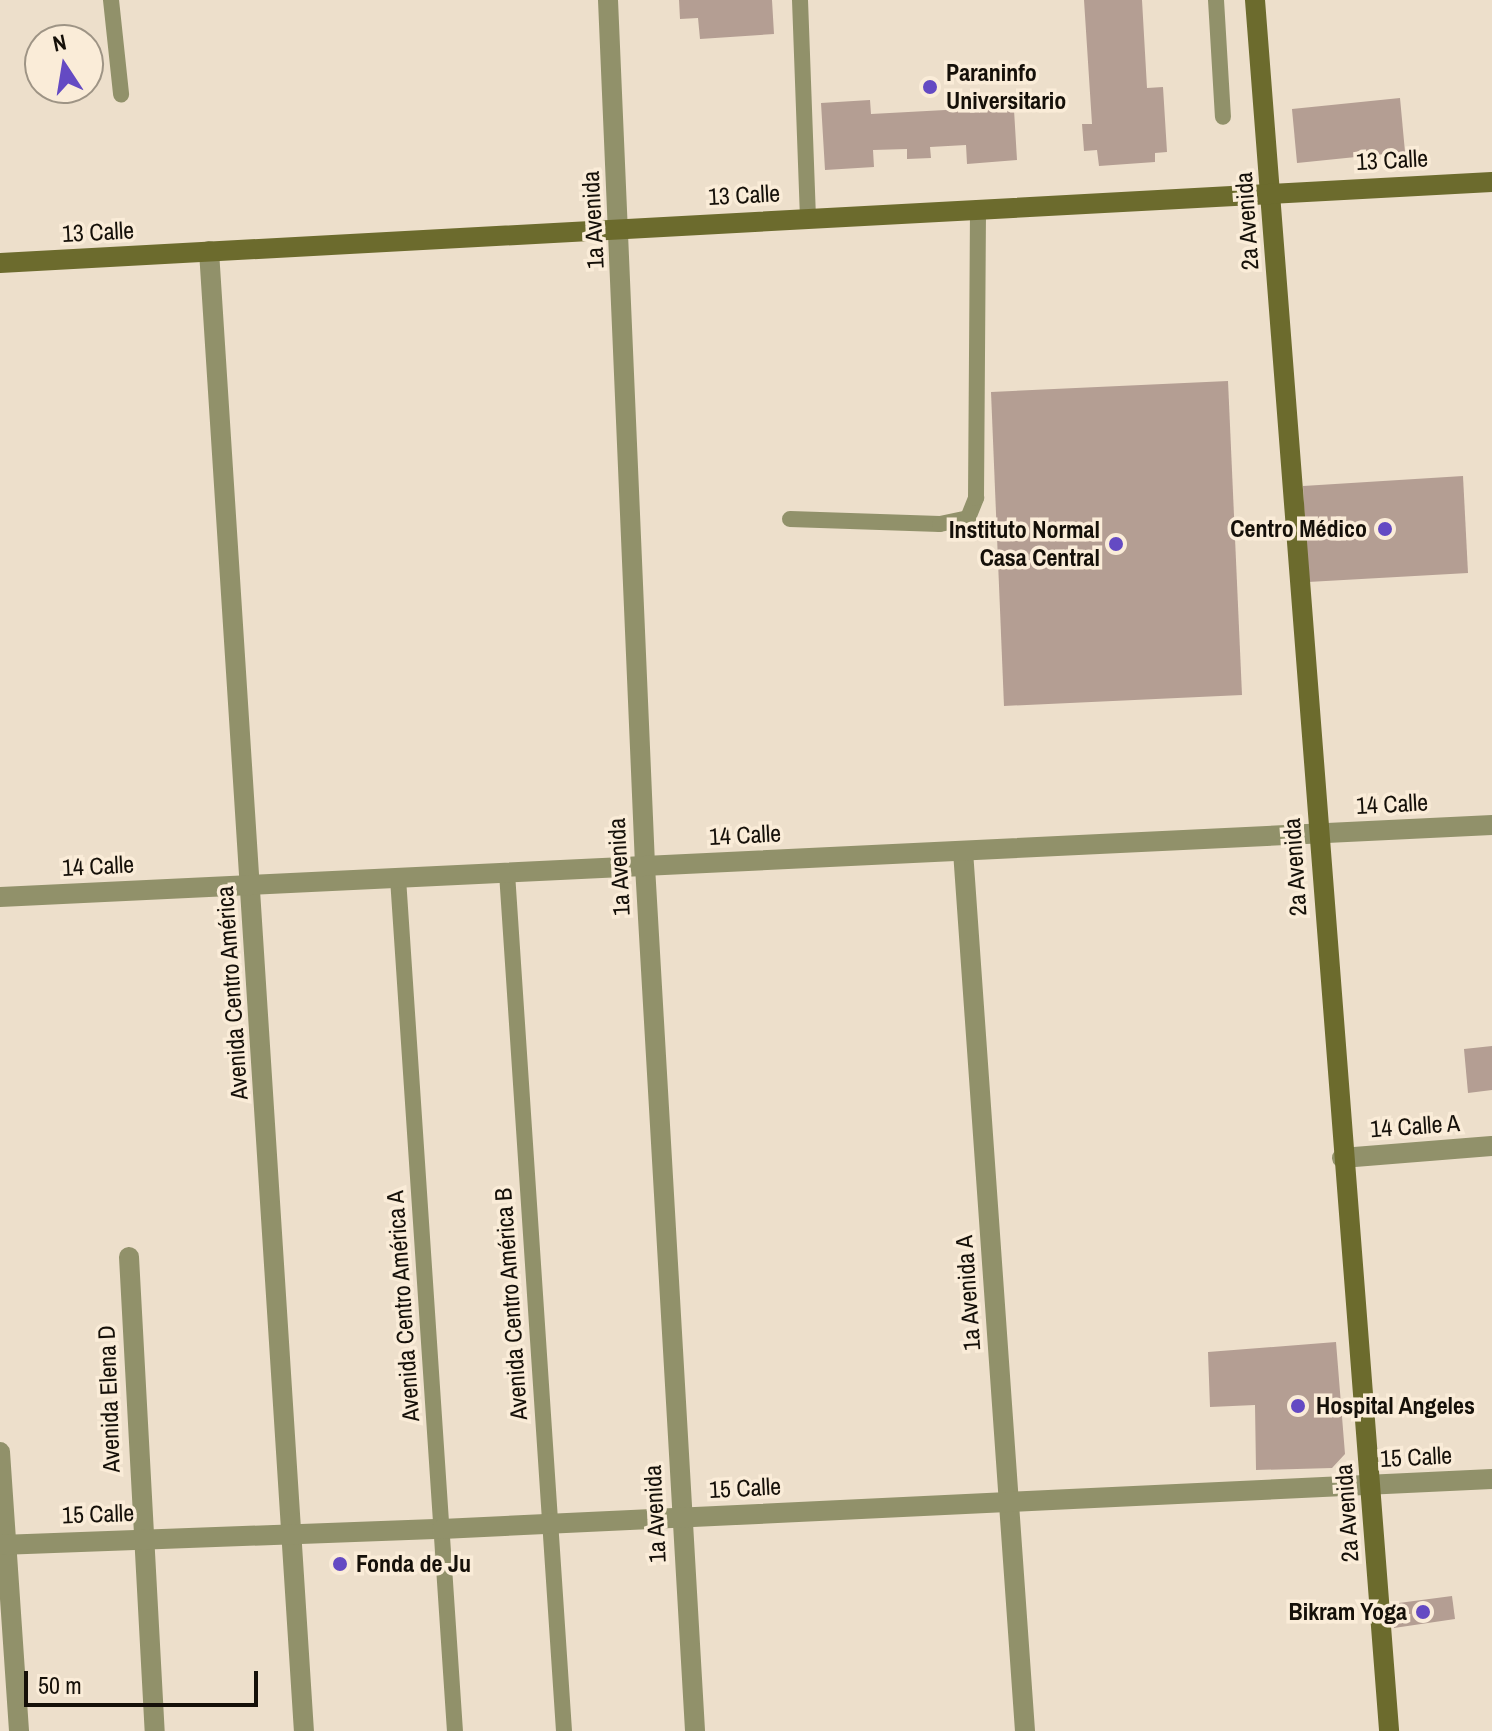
<!DOCTYPE html>
<html>
<head>
<meta charset="utf-8">
<style>
	body { margin:0 }
	#map { position:relative; width:1492px; height:1731px; overflow:hidden; background:#eddfcb; font-family:"Archivo Narrow",sans-serif }
	div>[style] { position:absolute }
	.building>* { inset:0; background:#b49e93 }
	.lane>* { height:16px; margin:-8px; padding:0 8px; transform-origin:8px; border-radius:8px; background:#91916a }
	.street>* { height:20px; margin:-10px; padding:0 10px; transform-origin:10px; border-radius:10px; background:#91916a }
	.secondary>* { height:20px; margin:-10px; padding:0 10px; transform-origin:10px; border-radius:10px; background:#6c6b2d }
	.dots>* { width:22px; height:22px; translate:-50% -50%; box-sizing:border-box; border:4px solid #faecd8; border-radius:50% }
	span { translate:-50% -50%; white-space:nowrap; text-align:center; line-height:1.15; -webkit-text-stroke:7px #faecd8; paint-order:stroke }
	.poi-label { font-size:24px; color:#151009; font-weight:700 }
	.left { translate:0 -50%; text-align:left }
	.right { translate:-100% -50%; text-align:right }
	.street-label { font-size:24px; color:#151009 }
	.north { position:absolute; left:24px; top:24px; width:80px; height:80px; box-sizing:border-box; background:#faecd8; border:2px solid #9e9485; border-radius:50%; rotate:348deg; font-size:22px; font-weight:700; line-height:32px; text-align:center; color:#151009 }
	.north::after { content:''; display:block; margin:auto; width:28px; height:36px; background:#644ac3; clip-path:polygon(50% 0,100% 100%,50% 72%,0 100%) }
	.scale { position:absolute; left:24px; top:1671px; width:234px; height:36px; box-sizing:border-box; border:4px solid #151009; border-top:0; padding-left:10px; font-size:24px; line-height:28px; white-space:nowrap; color:#151009; -webkit-text-stroke:6px #faecd8; paint-order:stroke }
</style>
</head>
<body>
<div id="map">
	<div class="building">
		<div style="clip-path:polygon(679px 0,772px 0,774px 34px,700px 39px,698px 18px,680px 19px)"></div>
		<div style="clip-path:polygon(1084px 0,1142px 0,1147px 88px,1163px 87px,1167px 152px,1155px 153px,1155px 162px,1099px 166px,1097px 150px,1084px 151px,1082px 124px,1092px 124px)"></div>
		<div style="clip-path:polygon(1013px 93px,1017px 160px,967px 164px,966px 145px,930px 147px,931px 158px,907px 159px,907px 149px,873px 150px,874px 167px,825px 170px,821px 103px,870px 100px,871px 114px,964px 109px,963px 96px)"></div>
		<div style="clip-path:polygon(1400px 98px,1405px 152px,1297px 163px,1292px 109px)"></div>
		<div style="clip-path:polygon(1228px 381px,1242px 695px,1004px 706px,991px 392px)"></div>
		<div style="clip-path:polygon(1463px 476px,1468px 573px,1308px 582px,1303px 486px)"></div>
		<div style="clip-path:polygon(1492px 1046px,1492px 1090px,1468px 1093px,1464px 1049px)"></div>
		<div style="clip-path:polygon(1336px 1342px,1345px 1454px,1332px 1468px,1256px 1470px,1255px 1405px,1210px 1407px,1208px 1352px)"></div>
		<div style="clip-path:polygon(1452px 1596px,1455px 1619px,1394px 1628px,1391px 1604px)"></div>
	</div>
	<div class="lane">
		<div style="left:111px;top:0;width:95px;rotate:83.9deg"></div>
		<div style="left:800px;top:0;width:218px;rotate:87.9deg"></div>
		<div style="left:1216px;top:0;width:117px;rotate:86.6deg"></div>
		<div style="left:790px;top:519px;width:150px;rotate:1.9deg"></div>
		<div style="left:940px;top:524px;width:29px;rotate:-12deg"></div>
		<div style="left:968px;top:518px;width:22px;rotate:-68deg"></div>
		<div style="left:976px;top:498px;width:290px;rotate:-89.6deg"></div>
		<div style="left:507px;top:873px;width:860px;rotate:86.2deg"></div>
		<div style="left:398px;top:878px;width:855px;rotate:86.18deg"></div>
	</div>
	<div class="street">
		<div style="left:608px;top:0;width:867px;rotate:87.55deg"></div>
		<div style="left:645px;top:866px;width:866px;rotate:86.69deg"></div>
		<div style="left:209px;top:251px;width:1483px;rotate:86.33deg"></div>
		<div style="left:963px;top:851px;width:882px;rotate:85.97deg"></div>
		<div style="left:0;top:897px;width:1494px;rotate:-2.76deg"></div>
		<div style="left:1342px;top:1158px;width:150px;rotate:-4.6deg"></div>
		<div style="left:129px;top:1257px;width:475px;rotate:86.9deg"></div>
		<div style="left:0;top:1452px;width:280px;rotate:86.1deg"></div>
		<div style="left:0;top:1545px;width:442px;rotate:-2.1deg"></div>
		<div style="left:442px;top:1529px;width:1051px;rotate:-2.73deg"></div>
	</div>
	<div class="secondary">
		<div style="left:1255px;top:0;width:1736px;rotate:85.57deg"></div>
		<div style="left:0;top:263px;width:1494px;rotate:-3.11deg"></div>
	</div>
	<div class="dots">
		<div style="left:930px;top:87px;background:#644ac3"></div>
		<div style="left:1385px;top:529px;background:#644ac3"></div>
		<div style="left:1116px;top:544px;background:#644ac3"></div>
		<div style="left:1298px;top:1406px;background:#644ac3"></div>
		<div style="left:340px;top:1564px;background:#644ac3"></div>
		<div style="left:1423px;top:1612px;background:#644ac3"></div>
	</div>
	<div class="poi-label">
		<span class="left" style="left:946px;top:87px">Paraninfo<br>Universitario</span>
		<span class="right" style="left:1367px;top:529px">Centro Médico</span>
		<span class="right" style="left:1100px;top:544px">Instituto Normal<br>Casa Central</span>
		<span class="left" style="left:1316px;top:1406px">Hospital Angeles</span>
		<span class="left" style="left:356px;top:1564px">Fonda de Ju</span>
		<span class="right" style="left:1407px;top:1612px">Bikram Yoga</span>
	</div>
	<div class="street-label">
		<span style="left:1392px;top:160px;rotate:-3deg">13 Calle</span>
		<span style="left:744px;top:195px;rotate:-3deg">13 Calle</span>
		<span style="left:593px;top:220px;rotate:-93deg">1a Avenida</span>
		<span style="left:1247px;top:221px;rotate:-94deg">2a Avenida</span>
		<span style="left:98px;top:232px;rotate:-3deg">13 Calle</span>
		<span style="left:1392px;top:804px;rotate:-3deg">14 Calle</span>
		<span style="left:745px;top:835px;rotate:-3deg">14 Calle</span>
		<span style="left:98px;top:866px;rotate:-3deg">14 Calle</span>
		<span style="left:619px;top:867px;rotate:-93deg">1a Avenida</span>
		<span style="left:1295px;top:867px;rotate:-94deg">2a Avenida</span>
		<span style="left:232px;top:993px;rotate:-94deg">Avenida Centro América</span>
		<span style="left:1415px;top:1126px;rotate:-4deg">14 Calle A</span>
		<span style="left:968px;top:1293px;rotate:-94deg">1a Avenida A</span>
		<span style="left:511px;top:1304px;rotate:-94deg">Avenida Centro América B</span>
		<span style="left:403px;top:1306px;rotate:-94deg">Avenida Centro América A</span>
		<span style="left:109px;top:1399px;rotate:-92deg">Avenida Elena D</span>
		<span style="left:1416px;top:1457px;rotate:-3deg">15 Calle</span>
		<span style="left:745px;top:1488px;rotate:-3deg">15 Calle</span>
		<span style="left:1347px;top:1513px;rotate:-94deg">2a Avenida</span>
		<span style="left:98px;top:1514px;rotate:-2deg">15 Calle</span>
		<span style="left:655px;top:1514px;rotate:-93deg">1a Avenida</span>
	</div>
	<div class="north">N</div>
	<div class="scale">50 m</div>
</div>
</body>
</html>
